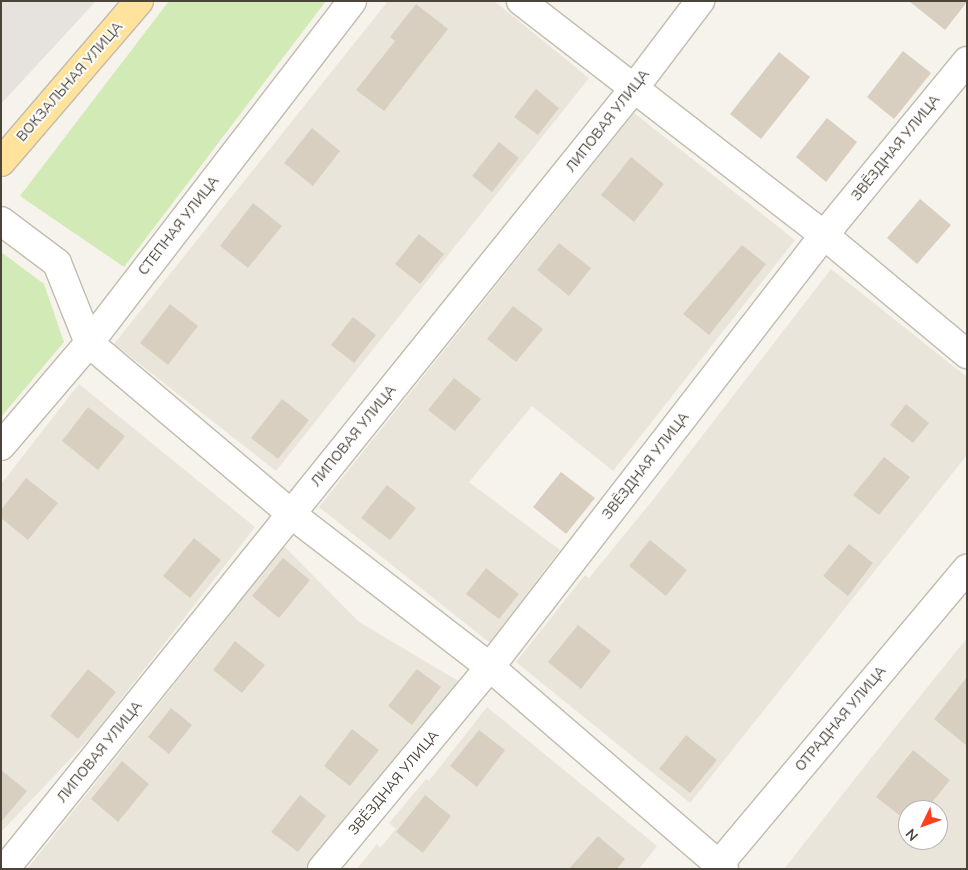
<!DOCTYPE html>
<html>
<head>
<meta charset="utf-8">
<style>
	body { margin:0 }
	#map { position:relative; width:968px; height:870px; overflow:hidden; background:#f6f3ec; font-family:"Nunito Sans",sans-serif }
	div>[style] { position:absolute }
	.residential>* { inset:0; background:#eae5da }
	.industrial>* { inset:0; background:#e6e2dd }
	.green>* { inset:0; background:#d2eab5 }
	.building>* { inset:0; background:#d8cfc1 }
	.roads { filter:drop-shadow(1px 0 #c2bbae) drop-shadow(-1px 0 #c2bbae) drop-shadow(0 1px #c2bbae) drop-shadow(0 -1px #c2bbae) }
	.minor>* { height:28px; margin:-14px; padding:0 14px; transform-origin:14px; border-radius:14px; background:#fff }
	.major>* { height:28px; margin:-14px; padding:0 14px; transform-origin:14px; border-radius:14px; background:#ffe39c }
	span { translate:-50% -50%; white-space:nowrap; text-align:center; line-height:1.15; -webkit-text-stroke:4px #fff; paint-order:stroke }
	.street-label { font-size:14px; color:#4b4439 }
	.frame { position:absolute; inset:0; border:2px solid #4b4439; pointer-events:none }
	.north { position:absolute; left:898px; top:800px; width:50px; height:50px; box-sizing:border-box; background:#fff; border:1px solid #b7b4b0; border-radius:50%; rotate:228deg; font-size:14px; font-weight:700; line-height:20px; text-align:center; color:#4b4439 }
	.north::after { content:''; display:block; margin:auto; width:18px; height:22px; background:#fc3f1d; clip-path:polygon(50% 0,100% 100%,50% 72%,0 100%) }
</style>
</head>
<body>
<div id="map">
	<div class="residential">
		<div style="clip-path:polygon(388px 1px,494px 1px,589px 78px,276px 471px,114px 344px)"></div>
		<div style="clip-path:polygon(634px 113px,795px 240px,613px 471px,532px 406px,469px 482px,560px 550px,490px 643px,319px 507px)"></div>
		<div style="clip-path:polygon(831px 269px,967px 377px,967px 455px,690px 803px,516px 662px,585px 575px,589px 578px,652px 501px)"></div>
		<div style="clip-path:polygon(79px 384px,255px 527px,94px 734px,1px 832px,1px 484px)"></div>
		<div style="clip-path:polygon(281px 543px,359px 622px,460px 682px,310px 869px,27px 869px,226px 620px)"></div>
		<div style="clip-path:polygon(evenodd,967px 638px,967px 869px,784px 869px,905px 715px,967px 638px,908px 810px,938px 810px,938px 840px,908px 840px,908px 810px)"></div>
		<div style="clip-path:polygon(487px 707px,657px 846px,639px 869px,357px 869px,377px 844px,380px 848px,396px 829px,389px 823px,426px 779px,429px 781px)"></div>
	</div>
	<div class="industrial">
		<div style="clip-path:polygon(1px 1px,96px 1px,1px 104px)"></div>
	</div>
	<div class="green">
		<div style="clip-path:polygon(169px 1px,326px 1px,124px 267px,20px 196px)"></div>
		<div style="clip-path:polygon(1px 252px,44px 284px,64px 342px,1px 417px)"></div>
	</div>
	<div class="building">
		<div style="clip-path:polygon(909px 1px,967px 1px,967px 2px,945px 30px)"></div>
		<div style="clip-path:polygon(416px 4px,448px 29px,384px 111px,356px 90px,395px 41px,390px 37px)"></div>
		<div style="clip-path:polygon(903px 51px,931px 73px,894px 119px,867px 97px)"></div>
		<div style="clip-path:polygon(779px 52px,810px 77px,761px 139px,730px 114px)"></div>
		<div style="clip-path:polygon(536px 89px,559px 108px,538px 135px,514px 117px)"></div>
		<div style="clip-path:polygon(827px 118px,857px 142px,826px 182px,796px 157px)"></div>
		<div style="clip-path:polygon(312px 128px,340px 151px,313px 186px,284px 163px)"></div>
		<div style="clip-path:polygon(499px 142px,519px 158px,492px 192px,472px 176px)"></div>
		<div style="clip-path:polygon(631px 157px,664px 184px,634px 222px,601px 195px)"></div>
		<div style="clip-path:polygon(920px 199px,951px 225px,917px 264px,887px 238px)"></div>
		<div style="clip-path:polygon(253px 203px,282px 226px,248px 268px,220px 246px)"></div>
		<div style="clip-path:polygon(419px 234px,444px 254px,420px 284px,395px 264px)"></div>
		<div style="clip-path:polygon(559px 243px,591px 268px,569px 296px,537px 270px)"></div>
		<div style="clip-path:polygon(742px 245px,766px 264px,709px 335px,683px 314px)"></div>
		<div style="clip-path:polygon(170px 304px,198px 326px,168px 365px,140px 343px)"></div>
		<div style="clip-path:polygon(513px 306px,543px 329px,516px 362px,487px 339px)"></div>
		<div style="clip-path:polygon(353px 317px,376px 335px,354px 363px,331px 345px)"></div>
		<div style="clip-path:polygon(454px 378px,481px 399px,455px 431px,428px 410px)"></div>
		<div style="clip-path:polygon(282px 399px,309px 420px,278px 459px,251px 438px)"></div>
		<div style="clip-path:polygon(906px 404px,929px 423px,913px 443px,890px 425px)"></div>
		<div style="clip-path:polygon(88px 407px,125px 436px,98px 470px,62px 441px)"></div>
		<div style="clip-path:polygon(884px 457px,910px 477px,879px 515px,853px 495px)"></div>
		<div style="clip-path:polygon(561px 472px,595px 498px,566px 534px,533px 507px)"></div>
		<div style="clip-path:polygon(26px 478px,58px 503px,28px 540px,1px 518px,1px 510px)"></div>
		<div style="clip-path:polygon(387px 485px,416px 508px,390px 540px,361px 518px)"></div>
		<div style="clip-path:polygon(194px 538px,221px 560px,190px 598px,163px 576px)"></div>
		<div style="clip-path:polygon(650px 540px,687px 570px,666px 596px,629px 566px)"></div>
		<div style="clip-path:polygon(849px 544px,873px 563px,848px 596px,823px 576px)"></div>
		<div style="clip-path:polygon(283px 558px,310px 580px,279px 618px,252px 596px)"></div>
		<div style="clip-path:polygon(486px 568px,519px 594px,499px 619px,466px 594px)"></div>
		<div style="clip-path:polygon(578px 625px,611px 651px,581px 689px,548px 662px)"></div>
		<div style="clip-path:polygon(235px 641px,265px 665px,242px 693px,213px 670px)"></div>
		<div style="clip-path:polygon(88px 669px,116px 692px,78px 739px,50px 716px)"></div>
		<div style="clip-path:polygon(417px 669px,441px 687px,412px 725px,388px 706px)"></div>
		<div style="clip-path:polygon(967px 677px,967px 746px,934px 719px)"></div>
		<div style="clip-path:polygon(171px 708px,192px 725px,169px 754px,148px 737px)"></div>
		<div style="clip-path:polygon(352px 729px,379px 750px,350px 786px,324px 766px)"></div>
		<div style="clip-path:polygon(479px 730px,505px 750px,477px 787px,450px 766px)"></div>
		<div style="clip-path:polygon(686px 735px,717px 760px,690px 793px,659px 769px)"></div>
		<div style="clip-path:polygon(913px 750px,950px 780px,926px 810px,908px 810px,908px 822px,876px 797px)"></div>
		<div style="clip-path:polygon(122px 761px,149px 784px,118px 822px,91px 799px)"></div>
		<div style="clip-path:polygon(1px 770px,27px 791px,1px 822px)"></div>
		<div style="clip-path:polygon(300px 795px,326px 816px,298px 852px,271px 832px)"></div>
		<div style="clip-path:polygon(425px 795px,451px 816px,423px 853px,396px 832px)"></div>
		<div style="clip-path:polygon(598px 836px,625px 859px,617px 869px,569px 869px)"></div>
	</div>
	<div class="roads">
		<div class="minor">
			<div style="left:521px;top:1px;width:383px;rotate:37.7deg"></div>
			<div style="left:824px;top:235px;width:186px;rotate:39.8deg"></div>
			<div style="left:1px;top:221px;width:70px;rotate:36.9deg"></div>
			<div style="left:57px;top:263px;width:86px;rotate:68.2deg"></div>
			<div style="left:89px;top:343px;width:265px;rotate:40.2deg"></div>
			<div style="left:291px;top:514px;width:251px;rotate:37.6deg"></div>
			<div style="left:490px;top:667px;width:309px;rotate:40.8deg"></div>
			<div style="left:1px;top:446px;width:135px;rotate:-49.5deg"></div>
			<div style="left:89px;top:343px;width:431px;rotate:-52.4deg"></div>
			<div style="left:5px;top:869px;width:1004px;rotate:-51.14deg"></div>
			<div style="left:635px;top:87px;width:108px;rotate:-52.9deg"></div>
			<div style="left:322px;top:869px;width:263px;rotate:-50.3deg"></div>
			<div style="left:490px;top:667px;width:546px;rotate:-52.29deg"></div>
			<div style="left:824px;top:235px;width:225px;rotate:-50.6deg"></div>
			<div style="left:715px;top:869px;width:392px;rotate:-50deg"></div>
		</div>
		<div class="major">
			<div style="left:1px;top:162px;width:212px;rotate:-49.4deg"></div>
		</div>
	</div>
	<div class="street-label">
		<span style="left:70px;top:82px;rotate:-49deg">ВОКЗАЛЬНАЯ УЛИЦА</span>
		<span style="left:608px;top:121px;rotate:-52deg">ЛИПОВАЯ УЛИЦА</span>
		<span style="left:896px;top:148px;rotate:-51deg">ЗВЁЗДНАЯ УЛИЦА</span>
		<span style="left:179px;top:226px;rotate:-52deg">СТЕПНАЯ УЛИЦА</span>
		<span style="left:354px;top:436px;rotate:-51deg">ЛИПОВАЯ УЛИЦА</span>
		<span style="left:646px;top:466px;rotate:-52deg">ЗВЁЗДНАЯ УЛИЦА</span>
		<span style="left:841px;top:719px;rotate:-50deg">ОТРАДНАЯ УЛИЦА</span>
		<span style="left:100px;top:752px;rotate:-51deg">ЛИПОВАЯ УЛИЦА</span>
		<span style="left:394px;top:783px;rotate:-50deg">ЗВЁЗДНАЯ УЛИЦА</span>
	</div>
	<div class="frame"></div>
	<div class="north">N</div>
</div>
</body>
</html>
